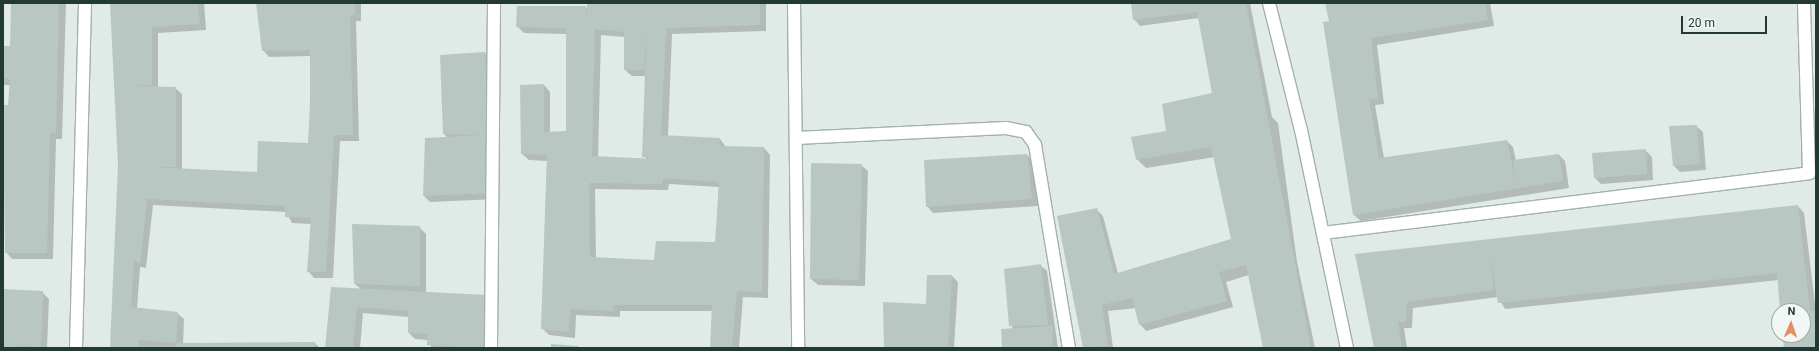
<!DOCTYPE html>
<html>
<head>
<meta charset="utf-8">
<style>
	body { margin:0 }
	#map { position:relative; width:1819px; height:351px; overflow:hidden; background:#e0eae6; font-family:Roboto,sans-serif }
	div>[style] { position:absolute }
	.shadow>* { inset:0; background:#0003 }
	.building>* { inset:0; background:#b9c7c3 }
	.roads { filter:drop-shadow(1px 0 #a3b1ad) drop-shadow(-1px 0 #a3b1ad) drop-shadow(0 1px #a3b1ad) drop-shadow(0 -1px #a3b1ad) }
	.minor>* { height:12px; margin:-6px; padding:0 6px; transform-origin:6px; border-radius:6px; background:#fff }
	span { translate:-50% -50%; white-space:nowrap; text-align:center; line-height:1.15; -webkit-text-stroke:4px #f1f7f4; paint-order:stroke }
	.frame { position:absolute; inset:0; border:4px solid #223935; pointer-events:none }
	.north { position:absolute; left:1771px; top:303px; width:40px; height:40px; box-sizing:border-box; background:#f1f7f4; border:1px solid #9eaba8; border-radius:50%; rotate:2deg; font-size:11px; font-weight:700; line-height:16px; text-align:center; color:#223935 }
	.north::after { content:''; display:block; margin:auto; width:14px; height:18px; background:#e78c61; clip-path:polygon(50% 0,100% 100%,50% 72%,0 100%) }
	.scale { position:absolute; left:1681px; top:16px; width:86px; height:18px; box-sizing:border-box; border:2px solid #223935; border-top:0; padding-left:5px; font-size:12px; line-height:14px; white-space:nowrap; color:#223935; -webkit-text-stroke:3px #f1f7f4; paint-order:stroke }
</style>
</head>
<body>
<div id="map">
	<div class="shadow">
		<div style="clip-path:polygon(12px 3px,66px 3px,62px 139px,56px 139px,53px 259px,12px 259px,6px 252px,3px 106px,9px 106px,10px 85px,3px 85px,3px 47px,11px 47px)"></div>
		<div style="clip-path:polygon(111px 3px,204px 3px,206px 30px,158px 33px,158px 88px,175px 88px,182px 94px,182px 169px,258px 173px,309px 144px,311px 56px,269px 57px,263px 50px,257px 3px,361px 3px,361px 21px,356px 21px,359px 141px,340px 141px,333px 278px,314px 278px,308px 271px,311px 224px,292px 223px,286px 212px,153px 205px,146px 268px,140px 267px,137px 309px,177px 313px,184px 319px,183px 344px,315px 343px,320px 348px,112px 348px,119px 165px)"></div>
		<div style="clip-path:polygon(evenodd,588px 3px,766px 3px,766px 31px,672px 34px,668px 136px,720px 139px,726px 147px,764px 148px,770px 155px,768px 298px,743px 297px,739px 348px,711px 348px,713px 311px,620px 311px,620px 317px,576px 315px,575px 338px,549px 335px,542px 328px,547px 161px,529px 160px,522px 154px,544px 85px,550px 92px,550px 133px,567px 132px,567px 34px,524px 33px,517px 26px,586px 7px,588px 10px,588px 3px,601px 35px,625px 37px,625px 70px,632px 76px,646px 76px,646px 159px,598px 158px,601px 35px,588px 3px,669px 184px,719px 187px,716px 243px,655px 261px,596px 259px,595px 189px,668px 190px,669px 184px)"></div>
		<div style="clip-path:polygon(1132px 3px,1250px 3px,1272px 117px,1278px 123px,1297px 262px,1315px 348px,1264px 348px,1249px 275px,1226px 282px,1233px 307px,1146px 331px,1140px 324px,1136px 308px,1108px 311px,1113px 348px,1084px 348px,1058px 216px,1096px 209px,1103px 216px,1118px 274px,1232px 240px,1215px 157px,1146px 168px,1137px 159px,1213px 94px,1199px 18px,1140px 26px,1134px 19px)"></div>
		<div style="clip-path:polygon(1326px 3px,1490px 3px,1494px 26px,1377px 45px,1384px 104px,1375px 105px,1384px 158px,1507px 141px,1513px 147px,1516px 161px,1559px 155px,1565px 161px,1569px 188px,1361px 221px,1354px 215px,1324px 23px,1330px 22px)"></div>
		<div style="clip-path:polygon(485px 53px,491px 60px,497px 199px,430px 202px,424px 196px,448px 138px,444px 134px)"></div>
		<div style="clip-path:polygon(1696px 126px,1703px 132px,1706px 170px,1680px 172px,1674px 166px)"></div>
		<div style="clip-path:polygon(1645px 150px,1652px 157px,1653px 180px,1601px 184px,1595px 178px)"></div>
		<div style="clip-path:polygon(1027px 155px,1033px 161px,1038px 206px,933px 213px,927px 206px)"></div>
		<div style="clip-path:polygon(861px 165px,868px 171px,865px 286px,818px 285px,811px 279px)"></div>
		<div style="clip-path:polygon(1798px 206px,1804px 213px,1816px 312px,1816px 348px,1785px 348px,1783px 335px,1803px 335px,1803px 311px,1781px 311px,1779px 280px,1505px 309px,1498px 297px,1413px 308px,1412px 328px,1404px 328px,1407px 348px,1375px 348px,1356px 255px)"></div>
		<div style="clip-path:polygon(419px 227px,426px 234px,426px 293px,485px 296px,490px 348px,432px 348px,428px 340px,415px 339px,409px 333px,409px 317px,363px 313px,360px 348px,326px 348px,361px 289px,355px 284px)"></div>
		<div style="clip-path:polygon(1040px 265px,1047px 271px,1058px 348px,1003px 348px)"></div>
		<div style="clip-path:polygon(952px 276px,958px 282px,954px 348px,885px 348px)"></div>
		<div style="clip-path:polygon(3px 290px,42px 292px,49px 299px,47px 348px,3px 348px)"></div>
	</div>
	<div class="building">
		<div style="clip-path:polygon(11px 3px,59px 3px,56px 133px,50px 133px,47px 253px,5px 253px,3px 105px,8px 105px,10px 79px,3px 79px,3px 46px,19px 46px,10px 46px)"></div>
		<div style="clip-path:polygon(110px 3px,198px 3px,200px 24px,152px 27px,152px 85px,129px 86px,176px 87px,176px 167px,152px 167px,257px 172px,258px 141px,308px 143px,310px 109px,310px 50px,262px 51px,256px 3px,355px 3px,355px 15px,350px 15px,353px 135px,334px 135px,326px 272px,307px 272px,311px 218px,285px 217px,285px 206px,147px 199px,140px 263px,134px 261px,131px 307px,178px 312px,176px 343px,139px 340px,139px 348px,110px 348px,118px 165px)"></div>
		<div style="clip-path:polygon(evenodd,587px 3px,760px 3px,760px 25px,666px 28px,661px 135px,720px 138px,719px 146px,764px 147px,762px 292px,737px 291px,732px 348px,710px 348px,712px 305px,614px 305px,613px 311px,570px 309px,569px 332px,541px 329px,547px 155px,521px 154px,520px 85px,544px 84px,544px 132px,566px 131px,566px 28px,516px 27px,517px 6px,586px 6px,587px 21px,587px 3px,647px 19px,642px 157px,655px 159px,592px 156px,595px 29px,624px 32px,624px 70px,644px 70px,647px 19px,587px 3px,663px 178px,719px 182px,715px 242px,656px 241px,654px 260px,590px 257px,589px 183px,662px 184px,663px 178px)"></div>
		<div style="clip-path:polygon(1131px 3px,1246px 3px,1311px 348px,1263px 348px,1246px 265px,1219px 272px,1227px 301px,1139px 325px,1132px 298px,1102px 305px,1108px 346px,1083px 348px,1057px 216px,1097px 208px,1114px 274px,1231px 239px,1211px 147px,1136px 160px,1131px 137px,1166px 131px,1162px 104px,1212px 93px,1197px 12px,1133px 20px)"></div>
		<div style="clip-path:polygon(1325px 3px,1485px 3px,1488px 20px,1371px 38px,1378px 98px,1369px 99px,1379px 158px,1507px 140px,1516px 185px,1513px 160px,1559px 154px,1563px 181px,1353px 215px,1323px 22px,1329px 21px)"></div>
		<div style="clip-path:polygon(485px 52px,491px 193px,423px 196px,425px 138px,482px 135px,443px 134px,440px 55px)"></div>
		<div style="clip-path:polygon(1697px 125px,1700px 164px,1673px 166px,1669px 126px)"></div>
		<div style="clip-path:polygon(1646px 149px,1647px 174px,1594px 178px,1592px 153px)"></div>
		<div style="clip-path:polygon(1027px 154px,1032px 199px,926px 207px,924px 160px)"></div>
		<div style="clip-path:polygon(811px 163px,862px 164px,859px 280px,810px 279px)"></div>
		<div style="clip-path:polygon(1798px 205px,1810px 311px,1816px 311px,1816px 348px,1784px 348px,1782px 335px,1803px 335px,1803px 311px,1780px 311px,1777px 273px,1498px 303px,1490px 253px,1494px 290px,1407px 302px,1406px 322px,1398px 322px,1402px 348px,1374px 348px,1355px 254px)"></div>
		<div style="clip-path:polygon(352px 224px,420px 226px,420px 286px,354px 284px)"></div>
		<div style="clip-path:polygon(1041px 264px,1048px 325px,1009px 326px,1004px 269px)"></div>
		<div style="clip-path:polygon(927px 275px,952px 275px,948px 348px,884px 348px,883px 302px,926px 304px)"></div>
		<div style="clip-path:polygon(331px 287px,486px 295px,483px 348px,427px 345px,427px 334px,408px 333px,408px 311px,357px 307px,353px 348px,325px 348px)"></div>
		<div style="clip-path:polygon(3px 289px,43px 291px,41px 347px,11px 345px,26px 348px,3px 348px)"></div>
		<div style="clip-path:polygon(1053px 326px,1052px 348px,1002px 348px,1001px 329px)"></div>
		<div style="clip-path:polygon(315px 342px,315px 348px,176px 348px,176px 343px)"></div>
		<div style="clip-path:polygon(551px 344px,579px 346px,578px 348px,551px 348px)"></div>
	</div>
	<div class="roads">
		<div class="minor">
			<div style="left:794px;top:3px;width:345px;rotate:89.3deg"></div>
			<div style="left:1269px;top:3px;width:131px;rotate:75.9deg"></div>
			<div style="left:1301px;top:130px;width:223px;rotate:78.1deg"></div>
			<div style="left:796px;top:138px;width:210px;rotate:-2.7deg"></div>
			<div style="left:1006px;top:128px;width:20px;rotate:11deg"></div>
			<div style="left:1026px;top:132px;width:16px;rotate:55deg"></div>
			<div style="left:1035px;top:145px;width:206px;rotate:80.5deg"></div>
			<div style="left:1323px;top:233px;width:490px;rotate:-7deg"></div>
			<div style="left:1809px;top:173px;width:170px;rotate:-91.7deg"></div>
			<div style="left:76px;top:348px;width:345px;rotate:-88.5deg"></div>
			<div style="left:491px;top:348px;width:345px;rotate:-89.5deg"></div>
		</div>
	</div>
	<div class="frame"></div>
	<div class="north">N</div>
	<div class="scale">20 m</div>
</div>
</body>
</html>
